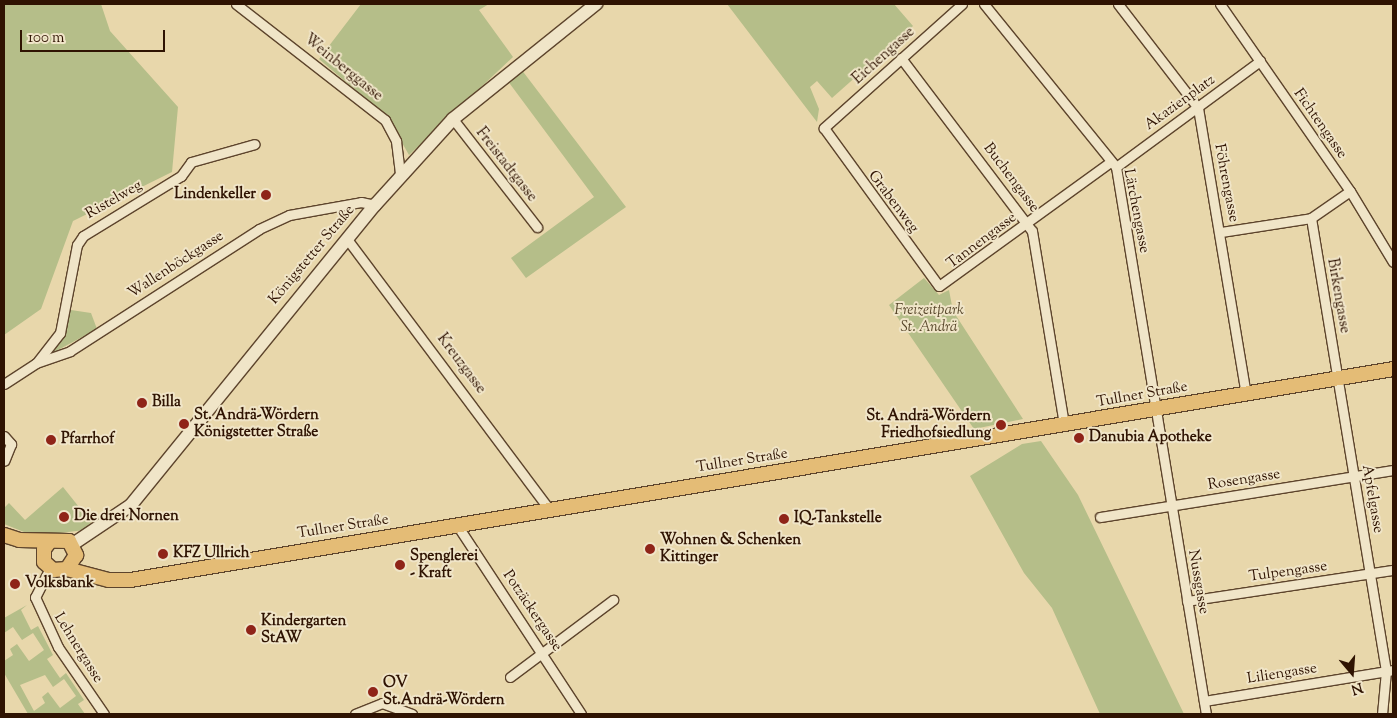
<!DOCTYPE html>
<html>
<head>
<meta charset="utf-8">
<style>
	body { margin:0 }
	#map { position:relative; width:1397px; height:718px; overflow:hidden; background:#e8d7ab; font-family:"Sorts Mill Goudy",serif }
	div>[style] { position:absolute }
	.green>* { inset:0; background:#b5be89 }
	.roads { filter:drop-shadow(1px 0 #5d442c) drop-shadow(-1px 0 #5d442c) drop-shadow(0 1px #5d442c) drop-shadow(0 -1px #5d442c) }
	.street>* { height:9px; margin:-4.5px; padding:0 4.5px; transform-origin:4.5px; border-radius:4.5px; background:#f0e5c8 }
	.secondary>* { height:12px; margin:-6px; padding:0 6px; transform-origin:6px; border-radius:6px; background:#f0e5c8 }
	.primary>* { height:14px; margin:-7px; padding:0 7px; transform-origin:7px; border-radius:7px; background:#e4bc76 }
	.dots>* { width:14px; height:14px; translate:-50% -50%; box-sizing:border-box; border:2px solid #f0e5c8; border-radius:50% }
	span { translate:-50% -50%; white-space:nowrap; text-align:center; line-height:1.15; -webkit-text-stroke:4px #f0e5c8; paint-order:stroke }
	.street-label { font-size:15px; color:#2f1302 }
	.poi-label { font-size:15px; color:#2f1302; font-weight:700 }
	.right { translate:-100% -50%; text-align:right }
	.left { translate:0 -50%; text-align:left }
	.park-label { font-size:15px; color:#57462a; font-style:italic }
	.frame { position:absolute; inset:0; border:5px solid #2f1302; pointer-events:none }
	.north { position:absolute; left:1327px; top:648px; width:50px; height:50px; -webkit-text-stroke:4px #f0e5c8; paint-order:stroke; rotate:162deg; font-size:14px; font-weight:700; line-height:20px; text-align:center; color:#2f1302 }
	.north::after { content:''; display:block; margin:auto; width:18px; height:22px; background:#2f1302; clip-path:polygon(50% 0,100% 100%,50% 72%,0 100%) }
	.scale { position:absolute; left:20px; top:30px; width:145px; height:22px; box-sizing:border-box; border:2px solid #2f1302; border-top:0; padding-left:6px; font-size:15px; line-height:18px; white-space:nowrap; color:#2f1302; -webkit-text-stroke:4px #f0e5c8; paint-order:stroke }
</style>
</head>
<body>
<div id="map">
	<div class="green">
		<div style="clip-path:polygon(4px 4px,101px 4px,110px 31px,178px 107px,172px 172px,73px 221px,41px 309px,4px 335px)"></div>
		<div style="clip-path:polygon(361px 4px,489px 4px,479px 10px,513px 57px,409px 155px,388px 118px,319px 59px)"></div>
		<div style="clip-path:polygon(727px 4px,894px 4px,913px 26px,832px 98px,817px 81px,810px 87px,819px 109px,817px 122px)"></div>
		<div style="clip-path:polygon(521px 69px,626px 207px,526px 278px,511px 258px,594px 197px,507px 80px)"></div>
		<div style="clip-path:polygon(924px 278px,939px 295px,949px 290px,953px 311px,1023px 419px,974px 429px,889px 305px)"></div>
		<div style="clip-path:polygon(71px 310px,91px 313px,97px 329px,45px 357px,61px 335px)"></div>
		<div style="clip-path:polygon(1041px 441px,1078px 495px,1184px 714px,1100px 714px,1052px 608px,1024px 573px,970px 476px,1022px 444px)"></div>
		<div style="clip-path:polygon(63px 487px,91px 522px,85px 530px,34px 536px,4px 524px,4px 508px,9px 503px,25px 520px)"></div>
		<div style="clip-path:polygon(evenodd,27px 605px,21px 610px,31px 630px,38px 626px,53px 655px,47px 659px,60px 678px,66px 673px,84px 700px,78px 704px,85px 714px,28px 714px,4px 673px,4px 661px,13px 655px,10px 649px,17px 644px,29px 661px,44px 650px,33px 633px,22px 640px,13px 627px,4px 633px,4px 618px,27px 605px,45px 675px,53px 687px,64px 679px,76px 696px,60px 708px,48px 692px,42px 697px,45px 703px,34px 711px,20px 685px,45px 675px)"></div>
	</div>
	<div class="roads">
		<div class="street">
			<div style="left:236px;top:4px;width:189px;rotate:37.9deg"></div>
			<div style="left:385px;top:120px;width:24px;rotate:62deg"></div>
			<div style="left:396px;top:141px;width:34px;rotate:83deg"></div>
			<div style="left:962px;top:4px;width:186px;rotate:138.1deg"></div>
			<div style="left:824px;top:128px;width:195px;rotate:54deg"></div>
			<div style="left:939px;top:286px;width:210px;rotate:-35.9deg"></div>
			<div style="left:984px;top:4px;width:210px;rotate:51deg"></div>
			<div style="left:1116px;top:167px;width:554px;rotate:80.66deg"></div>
			<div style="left:1118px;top:4px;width:131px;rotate:52.4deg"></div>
			<div style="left:1198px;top:108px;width:290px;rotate:80.5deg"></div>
			<div style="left:1220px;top:4px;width:228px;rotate:55.2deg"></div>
			<div style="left:1350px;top:191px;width:83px;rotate:58.8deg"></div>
			<div style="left:901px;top:58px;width:217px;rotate:52.9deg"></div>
			<div style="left:1032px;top:231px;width:197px;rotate:80.6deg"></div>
			<div style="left:453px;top:119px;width:137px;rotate:52.1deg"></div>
			<div style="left:1116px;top:167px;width:179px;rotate:-36.4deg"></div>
			<div style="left:1311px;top:218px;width:459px;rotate:80.6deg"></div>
			<div style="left:1386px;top:671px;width:43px;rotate:95.3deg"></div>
			<div style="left:1221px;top:232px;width:91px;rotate:-8.8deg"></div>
			<div style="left:1311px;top:218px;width:47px;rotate:-34.7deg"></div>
			<div style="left:347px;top:239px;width:337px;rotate:53.2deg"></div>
			<div style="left:38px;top:361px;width:36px;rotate:-52deg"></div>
			<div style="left:60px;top:333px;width:90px;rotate:-79.1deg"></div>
			<div style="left:77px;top:245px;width:11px;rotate:-56deg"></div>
			<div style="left:83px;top:236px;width:115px;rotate:-31.5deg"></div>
			<div style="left:181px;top:176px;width:17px;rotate:-54deg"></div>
			<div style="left:191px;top:162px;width:66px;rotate:-15.7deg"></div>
			<div style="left:4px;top:384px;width:38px;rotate:-33deg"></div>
			<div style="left:36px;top:363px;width:36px;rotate:-19deg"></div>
			<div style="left:70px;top:351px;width:225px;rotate:-32.8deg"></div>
			<div style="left:259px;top:229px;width:33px;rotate:-25deg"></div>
			<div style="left:289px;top:215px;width:73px;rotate:-10.2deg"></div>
			<div style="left:361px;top:202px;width:14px;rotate:12deg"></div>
			<div style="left:4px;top:436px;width:11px;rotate:49deg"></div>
			<div style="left:11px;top:444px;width:18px;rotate:112deg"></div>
			<div style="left:1100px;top:517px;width:297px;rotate:-9.1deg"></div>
			<div style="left:457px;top:525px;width:226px;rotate:56.7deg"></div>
			<div style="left:50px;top:568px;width:33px;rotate:117deg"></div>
			<div style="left:35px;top:597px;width:55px;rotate:65.3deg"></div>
			<div style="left:58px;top:647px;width:81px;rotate:55.5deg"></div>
			<div style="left:1187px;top:601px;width:208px;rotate:-8.6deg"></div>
			<div style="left:510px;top:677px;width:129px;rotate:-36.8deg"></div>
			<div style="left:1204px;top:701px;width:192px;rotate:-9.3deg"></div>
			<div style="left:355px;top:714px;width:29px;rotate:-22deg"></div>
			<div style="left:382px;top:703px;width:32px;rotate:20deg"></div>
		</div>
		<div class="secondary">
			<div style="left:73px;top:544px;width:70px;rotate:-33.9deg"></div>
			<div style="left:131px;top:505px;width:387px;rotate:-50.9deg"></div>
			<div style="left:375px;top:205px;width:116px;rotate:-47.8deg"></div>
			<div style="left:453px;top:119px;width:184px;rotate:-38.8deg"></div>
		</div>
		<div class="primary">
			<div style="left:4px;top:535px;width:16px;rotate:18deg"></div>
			<div style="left:19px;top:540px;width:50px;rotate:1.1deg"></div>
			<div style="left:69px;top:541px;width:16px;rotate:63deg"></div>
			<div style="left:76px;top:555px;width:17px;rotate:123deg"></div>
			<div style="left:67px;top:569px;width:14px;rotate:176deg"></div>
			<div style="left:53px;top:570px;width:12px;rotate:-138deg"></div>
			<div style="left:44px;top:562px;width:13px;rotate:-90deg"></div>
			<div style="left:44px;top:549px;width:10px;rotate:-53deg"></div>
			<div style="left:67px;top:569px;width:43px;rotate:14.7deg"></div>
			<div style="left:109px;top:580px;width:22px"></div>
			<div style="left:131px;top:580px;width:1280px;rotate:-9.49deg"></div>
		</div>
	</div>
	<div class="dots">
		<div style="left:266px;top:195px;background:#8f2418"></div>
		<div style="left:142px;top:403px;background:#8f2418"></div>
		<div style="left:184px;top:424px;background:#8f2418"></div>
		<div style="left:1001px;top:425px;background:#8f2418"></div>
		<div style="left:1079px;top:438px;background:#8f2418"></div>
		<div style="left:51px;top:440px;background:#8f2418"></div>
		<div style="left:64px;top:517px;background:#8f2418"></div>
		<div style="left:784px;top:519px;background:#8f2418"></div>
		<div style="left:650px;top:549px;background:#8f2418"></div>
		<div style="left:163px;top:554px;background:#8f2418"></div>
		<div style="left:400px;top:565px;background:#8f2418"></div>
		<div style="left:15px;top:584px;background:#8f2418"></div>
		<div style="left:251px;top:630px;background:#8f2418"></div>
		<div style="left:373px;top:692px;background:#8f2418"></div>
	</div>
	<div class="street-label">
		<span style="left:884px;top:56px;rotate:-42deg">Eichengasse</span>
		<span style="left:343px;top:68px;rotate:39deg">Weinberggasse</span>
		<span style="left:1180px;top:103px;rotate:-36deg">Akazienplatz</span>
		<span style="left:1320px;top:124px;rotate:55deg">Fichtengasse</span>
		<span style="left:506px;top:165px;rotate:52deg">Freistadtgasse</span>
		<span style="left:1011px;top:178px;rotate:53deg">Buchengasse</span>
		<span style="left:1226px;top:183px;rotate:79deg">Föhrengasse</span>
		<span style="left:114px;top:200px;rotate:-30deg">Ristelweg</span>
		<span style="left:893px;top:202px;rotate:53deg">Grabenweg</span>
		<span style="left:1136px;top:211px;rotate:79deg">Lärchengasse</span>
		<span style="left:982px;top:241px;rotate:-37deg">Tannengasse</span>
		<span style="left:312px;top:255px;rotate:-50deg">Königstetter Straße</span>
		<span style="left:176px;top:265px;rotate:-33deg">Wallenböckgasse</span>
		<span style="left:1338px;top:296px;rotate:80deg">Birkengasse</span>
		<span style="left:461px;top:364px;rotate:53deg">Kreuzgasse</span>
		<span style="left:1142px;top:395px;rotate:-10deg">Tullner Straße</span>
		<span style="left:742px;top:461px;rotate:-9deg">Tullner Straße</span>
		<span style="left:1244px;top:480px;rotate:-9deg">Rosengasse</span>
		<span style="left:1372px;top:499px;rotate:80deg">Apfelgasse</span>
		<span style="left:343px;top:527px;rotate:-9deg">Tullner Straße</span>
		<span style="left:1288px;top:572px;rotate:-8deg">Tulpengasse</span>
		<span style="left:1198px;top:582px;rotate:80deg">Nussgasse</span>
		<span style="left:532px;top:611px;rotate:56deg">Potzäckergasse</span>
		<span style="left:78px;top:648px;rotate:58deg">Lehnergasse</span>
		<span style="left:1282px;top:674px;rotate:-9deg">Liliengasse</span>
	</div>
	<div class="poi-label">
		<span class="right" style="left:256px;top:195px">Lindenkeller</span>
		<span class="left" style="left:152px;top:403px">Billa</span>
		<span class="left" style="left:194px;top:424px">St. Andrä-Wördern<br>Königstetter Straße</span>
		<span class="right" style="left:991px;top:425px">St. Andrä-Wördern<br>Friedhofsiedlung</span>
		<span class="left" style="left:1089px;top:438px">Danubia Apotheke</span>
		<span class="left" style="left:61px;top:440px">Pfarrhof</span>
		<span class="left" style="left:74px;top:517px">Die drei Nornen</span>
		<span class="left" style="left:794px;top:519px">IQ-Tankstelle</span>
		<span class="left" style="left:660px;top:549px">Wohnen &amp; Schenken<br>Kittinger</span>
		<span class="left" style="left:173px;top:554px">KFZ Ullrich</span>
		<span class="left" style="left:410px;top:565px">Spenglerei<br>- Kraft</span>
		<span class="left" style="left:25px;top:584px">Volksbank</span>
		<span class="left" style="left:261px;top:630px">Kindergarten<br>StAW</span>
		<span class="left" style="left:383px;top:692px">OV<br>St.Andrä-Wördern</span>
	</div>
	<div class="park-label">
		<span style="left:929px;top:319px">Freizeitpark<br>St. Andrä</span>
	</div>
	<div class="frame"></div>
	<div class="north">N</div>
	<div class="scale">100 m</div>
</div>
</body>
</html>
